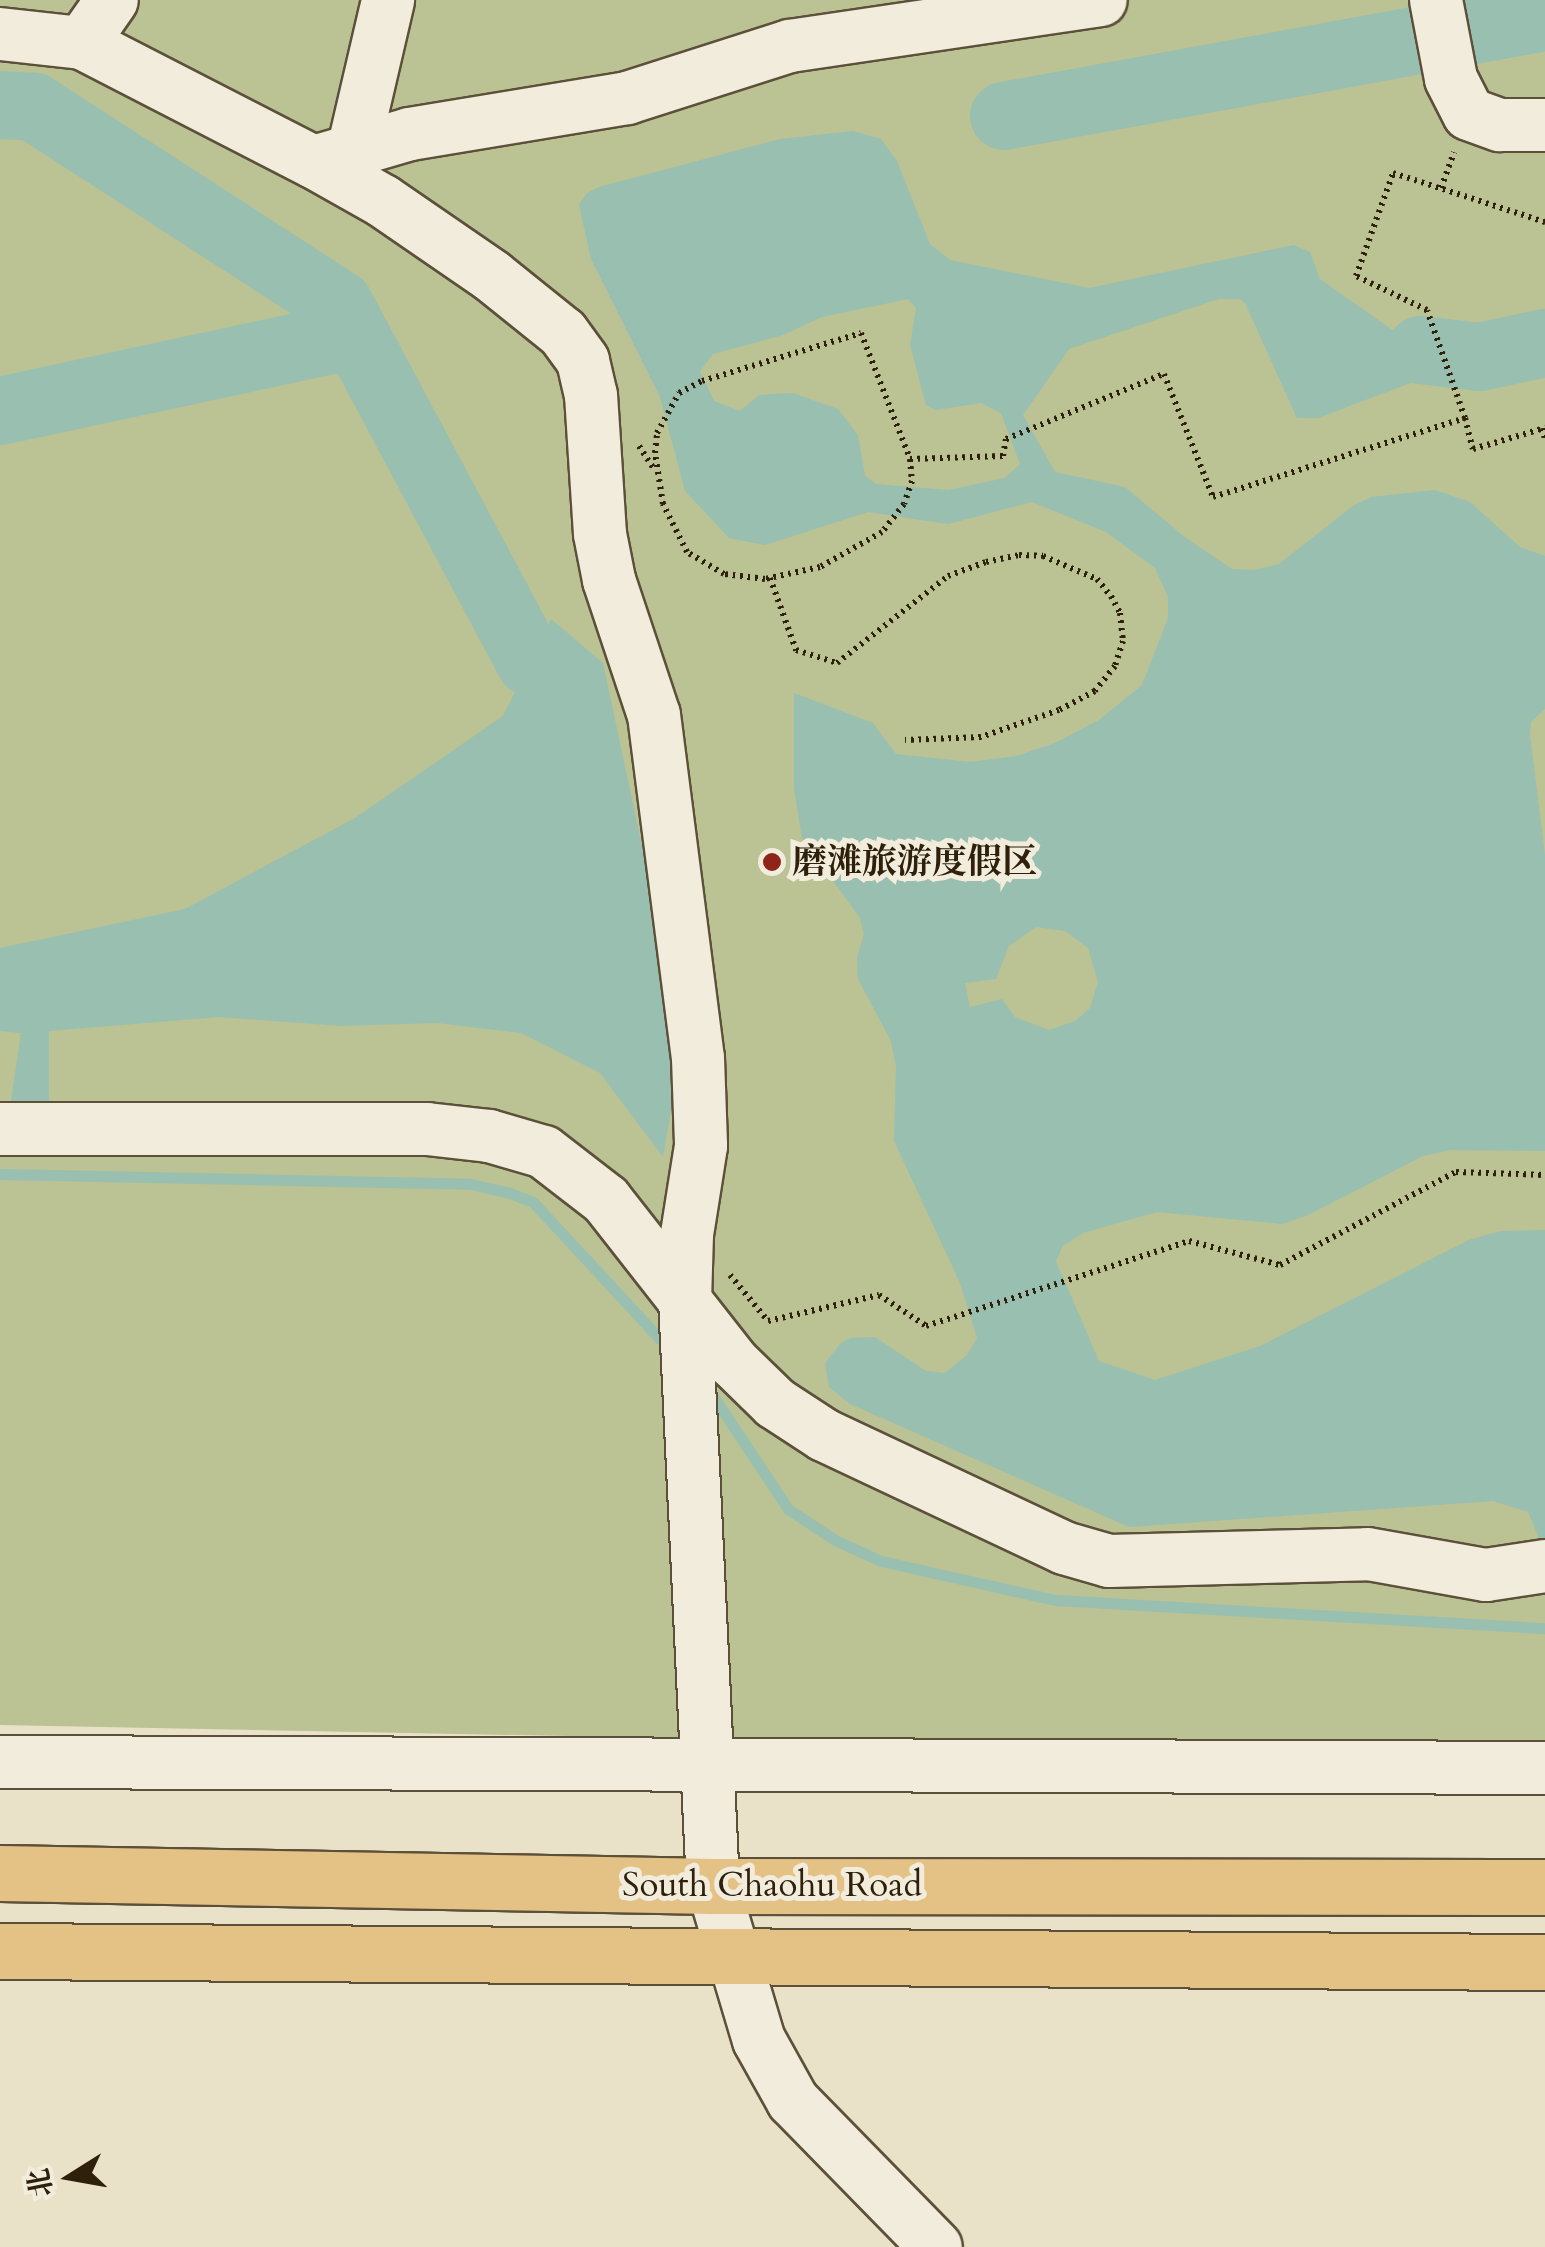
<!DOCTYPE html>
<html>
<head>
<meta charset="utf-8">
<style>
	body { margin:0 }
	#map { position:relative; width:1545px; height:2247px; overflow:hidden; background:#e9e2c8; font-family:Cardo,"Noto Serif SC",serif }
	div>[style] { position:absolute }
	.green>* { inset:0; background:#bbc293 }
	.water>* { inset:0; background:#98bfb0 }
	.stream>* { height:11px; margin:-5.5px; padding:0 5.5px; transform-origin:5.5px; border-radius:5.5px; background:#98bfb0 }
	.river>* { height:68px; margin:-34px; padding:0 34px; transform-origin:34px; border-radius:34px; background:#98bfb0 }
	.path>* { height:6px; margin-top:-3px; transform-origin:0; background:repeating-linear-gradient(90deg,#2e200b 0 2.5px,transparent 0 7.5px) }
	.roads { filter:drop-shadow(2px 0 #5d503a) drop-shadow(-2px 0 #5d503a) drop-shadow(0 2px #5d503a) drop-shadow(0 -2px #5d503a) }
	.minor>* { height:52px; margin:-26px; padding:0 26px; transform-origin:26px; border-radius:26px; background:#f1ecdb }
	.major>* { height:55px; margin:-27.5px; padding:0 27.5px; transform-origin:27.5px; border-radius:27.5px; background:#e4c184 }
	.dots>* { width:28px; height:28px; translate:-50% -50%; box-sizing:border-box; border:5px solid #f1ecdb; border-radius:50% }
	span { translate:-50% -50%; white-space:nowrap; text-align:center; line-height:1.15; -webkit-text-stroke:10px #f1ecdb; paint-order:stroke }
	.poi-label { font-size:35px; color:#2e200b; font-weight:700 }
	.left { translate:0 -50%; text-align:left }
	.street-label { font-size:35px; color:#2e200b }
	.north { position:absolute; left:20px; top:2127px; width:100px; height:100px; -webkit-text-stroke:8px #f1ecdb; paint-order:stroke; rotate:259deg; font-size:28px; font-weight:700; line-height:40px; text-align:center; color:#2e200b }
	.north::after { content:''; display:block; margin:auto; width:35px; height:45px; background:#2e200b; clip-path:polygon(50% 0,100% 100%,50% 72%,0 100%) }
</style>
</head>
<body>
<div id="map">
	<div class="green">
		<div style="clip-path:polygon(0 0,1545px 0,1545px 1755px,0 1725px)"></div>
	</div>
	<div class="water">
		<div style="clip-path:polygon(evenodd,853px 131px,881px 139px,897px 161px,930px 244px,950px 260px,1089px 288px,1294px 245px,1310px 252px,1320px 279px,1421px 350px,1421px 379px,1318px 418px,1297px 418px,1245px 303px,1240px 299px,1219px 299px,1069px 349px,1023px 415px,1055px 472px,1125px 487px,1186px 538px,1232px 569px,1255px 570px,1279px 564px,1353px 506px,1371px 497px,1435px 490px,1470px 502px,1520px 547px,1545px 556px,1545px 709px,1531px 722px,1530px 735px,1545px 855px,1545px 1151px,1450px 1150px,1423px 1156px,1308px 1215px,1282px 1224px,1157px 1212px,1083px 1233px,1063px 1246px,1056px 1261px,1099px 1361px,1155px 1380px,1260px 1346px,1469px 1240px,1500px 1231px,1545px 1230px,1545px 1552px,1528px 1512px,1493px 1501px,1129px 1527px,850px 1404px,829px 1387px,825px 1363px,840px 1344px,851px 1338px,875px 1337px,926px 1371px,945px 1373px,967px 1355px,977px 1338px,960px 1283px,894px 1141px,896px 1067px,891px 1041px,858px 979px,857px 958px,864px 934px,860px 918px,802px 838px,794px 789px,794px 693px,873px 723px,896px 754px,971px 762px,1016px 756px,1055px 743px,1099px 720px,1142px 685px,1168px 618px,1168px 597px,1155px 568px,1106px 532px,1032px 502px,948px 524px,868px 512px,765px 545px,729px 538px,685px 491px,660px 397px,591px 259px,579px 205px,587px 193px,599px 187px,780px 139px,853px 131px,908px 299px,916px 308px,910px 345px,926px 405px,935px 410px,981px 403px,1001px 413px,1020px 464px,1005px 478px,948px 490px,876px 484px,865px 476px,858px 435px,838px 409px,793px 393px,759px 395px,740px 411px,714px 401px,700px 371px,713px 354px,783px 335px,822px 317px,908px 299px,853px 131px,1036px 927px,1065px 931px,1088px 948px,1098px 982px,1090px 1008px,1075px 1021px,1049px 1030px,1015px 1017px,1002px 999px,970px 1007px,965px 983px,996px 979px,1009px 946px,1036px 927px)"></div>
		<div style="clip-path:polygon(551px 619px,603px 663px,654px 903px,675px 1087px,663px 1157px,600px 1073px,521px 1033px,437px 1023px,341px 1026px,219px 1017px,49px 1031px,49px 1105px,11px 1101px,21px 1033px,0 1031px,0 948px,185px 909px,355px 818px,503px 716px)"></div>
	</div>
	<div class="stream">
		<div style="left:0;top:1174px;width:471px;rotate:1.2deg"></div>
		<div style="left:471px;top:1184px;width:37px;rotate:13deg"></div>
		<div style="left:507px;top:1192px;width:28px;rotate:21deg"></div>
		<div style="left:533px;top:1202px;width:187px;rotate:47.2deg"></div>
		<div style="left:715px;top:1399px;width:132px;rotate:56.4deg"></div>
		<div style="left:788px;top:1509px;width:56px;rotate:33.4deg"></div>
		<div style="left:835px;top:1540px;width:51px;rotate:24.5deg"></div>
		<div style="left:881px;top:1561px;width:179px;rotate:12.6deg"></div>
		<div style="left:1056px;top:1600px;width:490px;rotate:3.3deg"></div>
	</div>
	<div class="river">
		<div style="left:0;top:105px;width:34px;rotate:3deg"></div>
		<div style="left:34px;top:107px;width:363px;rotate:32.9deg"></div>
		<div style="left:339px;top:304px;width:406px;rotate:61.9deg"></div>
		<div style="left:1004px;top:116px;width:550px;rotate:-10.37deg"></div>
		<div style="left:1421px;top:350px;width:59px;rotate:6.8deg"></div>
		<div style="left:1480px;top:357px;width:66px;rotate:-12.2deg"></div>
		<div style="left:0;top:411px;width:363px;rotate:-12.1deg"></div>
	</div>
	<div class="path">
		<div style="left:1441px;top:188px;width:38px;rotate:-70deg"></div>
		<div style="left:1465px;top:418px;width:114px;rotate:-109.4deg"></div>
		<div style="left:1427px;top:310px;width:79px;rotate:-154.4deg"></div>
		<div style="left:1356px;top:276px;width:109px;rotate:-70.2deg"></div>
		<div style="left:1393px;top:173px;width:160px;rotate:17.9deg"></div>
		<div style="left:1543px;top:428px;width:13px;rotate:81deg"></div>
		<div style="left:639px;top:446px;width:27px;rotate:57deg"></div>
		<div style="left:910px;top:459px;width:22px;rotate:85deg"></div>
		<div style="left:912px;top:481px;width:24px;rotate:109deg"></div>
		<div style="left:904px;top:504px;width:36px;rotate:128deg"></div>
		<div style="left:882px;top:532px;width:71px;rotate:150.6deg"></div>
		<div style="left:820px;top:567px;width:56px;rotate:167.7deg"></div>
		<div style="left:765px;top:579px;width:41px;rotate:-173deg"></div>
		<div style="left:724px;top:574px;width:43px;rotate:-149.3deg"></div>
		<div style="left:687px;top:552px;width:54px;rotate:-116.6deg"></div>
		<div style="left:663px;top:504px;width:52px;rotate:-98.9deg"></div>
		<div style="left:655px;top:453px;width:20px;rotate:-84deg"></div>
		<div style="left:657px;top:433px;width:46px;rotate:-61.2deg"></div>
		<div style="left:679px;top:393px;width:26px;rotate:-28deg"></div>
		<div style="left:702px;top:381px;width:166px;rotate:-16.8deg"></div>
		<div style="left:861px;top:333px;width:135px;rotate:68.7deg"></div>
		<div style="left:910px;top:459px;width:93px;rotate:-1.8deg"></div>
		<div style="left:1003px;top:456px;width:17px;rotate:-80deg"></div>
		<div style="left:1006px;top:439px;width:171px;rotate:-22.4deg"></div>
		<div style="left:1164px;top:374px;width:132px;rotate:68.3deg"></div>
		<div style="left:1213px;top:497px;width:264px;rotate:-17.4deg"></div>
		<div style="left:1465px;top:418px;width:32px;rotate:76deg"></div>
		<div style="left:1473px;top:449px;width:75px;rotate:-16.3deg"></div>
		<div style="left:770px;top:578px;width:77px;rotate:70.1deg"></div>
		<div style="left:796px;top:650px;width:43px;rotate:17.6deg"></div>
		<div style="left:837px;top:663px;width:141px;rotate:-38.1deg"></div>
		<div style="left:948px;top:576px;width:40px;rotate:-20.2deg"></div>
		<div style="left:986px;top:562px;width:34px;rotate:-12deg"></div>
		<div style="left:1019px;top:555px;width:24px;rotate:2deg"></div>
		<div style="left:1043px;top:556px;width:59px;rotate:23.1deg"></div>
		<div style="left:1097px;top:579px;width:22px;rotate:51deg"></div>
		<div style="left:1111px;top:596px;width:19px;rotate:62deg"></div>
		<div style="left:1120px;top:613px;width:28px;rotate:84deg"></div>
		<div style="left:1123px;top:641px;width:26px;rotate:108deg"></div>
		<div style="left:1115px;top:666px;width:32px;rotate:129deg"></div>
		<div style="left:1095px;top:691px;width:41px;rotate:152.2deg"></div>
		<div style="left:1059px;top:710px;width:83px;rotate:160.9deg"></div>
		<div style="left:981px;top:737px;width:76px;rotate:177.7deg"></div>
		<div style="left:730px;top:1275px;width:60px;rotate:50.4deg"></div>
		<div style="left:768px;top:1321px;width:114px;rotate:-13.2deg"></div>
		<div style="left:879px;top:1295px;width:56px;rotate:33.4deg"></div>
		<div style="left:926px;top:1326px;width:276px;rotate:-17.9deg"></div>
		<div style="left:1189px;top:1241px;width:94px;rotate:14.8deg"></div>
		<div style="left:1280px;top:1265px;width:199px;rotate:-27.9deg"></div>
		<div style="left:1456px;top:1172px;width:89px;rotate:1.9deg"></div>
	</div>
	<div class="roads">
		<div class="minor">
			<div style="left:1436px;top:0;width:80px;rotate:79.2deg"></div>
			<div style="left:1451px;top:79px;width:39px;rotate:63deg"></div>
			<div style="left:1469px;top:114px;width:33px;rotate:20deg"></div>
			<div style="left:1500px;top:125px;width:45px"></div>
			<div style="left:0;top:34px;width:82px;rotate:6.3deg"></div>
			<div style="left:82px;top:43px;width:261px;rotate:27.2deg"></div>
			<div style="left:314px;top:162px;width:100px;rotate:-16.3deg"></div>
			<div style="left:410px;top:134px;width:220px;rotate:-9.4deg"></div>
			<div style="left:627px;top:98px;width:171px;rotate:-17.7deg"></div>
			<div style="left:790px;top:46px;width:314px;rotate:-8.4deg"></div>
			<div style="left:82px;top:43px;width:52px;rotate:-55.1deg"></div>
			<div style="left:353px;top:151px;width:155px;rotate:-76.9deg"></div>
			<div style="left:314px;top:162px;width:79px;rotate:29.5deg"></div>
			<div style="left:383px;top:201px;width:132px;rotate:34.5deg"></div>
			<div style="left:492px;top:276px;width:91px;rotate:38.8deg"></div>
			<div style="left:563px;top:333px;width:34px;rotate:54deg"></div>
			<div style="left:583px;top:361px;width:35px;rotate:77deg"></div>
			<div style="left:591px;top:395px;width:139px;rotate:86.3deg"></div>
			<div style="left:600px;top:534px;width:47px;rotate:78.9deg"></div>
			<div style="left:609px;top:580px;width:142px;rotate:71.6deg"></div>
			<div style="left:654px;top:715px;width:346px;rotate:82.7deg"></div>
			<div style="left:698px;top:1058px;width:88px;rotate:88deg"></div>
			<div style="left:701px;top:1146px;width:89px;rotate:99deg"></div>
			<div style="left:687px;top:1234px;width:66px;rotate:91.7deg"></div>
			<div style="left:685px;top:1300px;width:587px;rotate:87.26deg"></div>
			<div style="left:713px;top:1886px;width:161px;rotate:73.4deg"></div>
			<div style="left:759px;top:2040px;width:70px;rotate:60.9deg"></div>
			<div style="left:793px;top:2101px;width:204px;rotate:45.6deg"></div>
			<div style="left:0;top:1129px;width:427px"></div>
			<div style="left:427px;top:1129px;width:62px;rotate:6.4deg"></div>
			<div style="left:489px;top:1136px;width:57px;rotate:16.2deg"></div>
			<div style="left:544px;top:1152px;width:78px;rotate:37.7deg"></div>
			<div style="left:606px;top:1200px;width:206px;rotate:51.9deg"></div>
			<div style="left:733px;top:1362px;width:59px;rotate:44.3deg"></div>
			<div style="left:775px;top:1403px;width:59px;rotate:33.1deg"></div>
			<div style="left:824px;top:1435px;width:265px;rotate:25.2deg"></div>
			<div style="left:1064px;top:1548px;width:47px;rotate:16.1deg"></div>
			<div style="left:1109px;top:1561px;width:259px;rotate:-1.5deg"></div>
			<div style="left:1368px;top:1554px;width:120px;rotate:10.1deg"></div>
			<div style="left:1486px;top:1575px;width:60px;rotate:-8.7deg"></div>
			<div style="left:0;top:1762px;width:1545px;rotate:0.22deg"></div>
		</div>
		<div class="major">
			<div style="left:0;top:1873px;width:713px;rotate:1.04deg"></div>
			<div style="left:713px;top:1886px;width:832px;rotate:0.07deg"></div>
			<div style="left:0;top:1951px;width:1545px;rotate:0.41deg"></div>
		</div>
	</div>
	<div class="dots">
		<div style="left:772px;top:862px;background:#8f2418"></div>
	</div>
	<div class="poi-label">
		<span class="left" style="left:792px;top:862px">磨滩旅游度假区</span>
	</div>
	<div class="street-label">
		<span style="left:772px;top:1885px">South Chaohu Road</span>
	</div>
	<div class="north">北</div>
</div>
</body>
</html>
